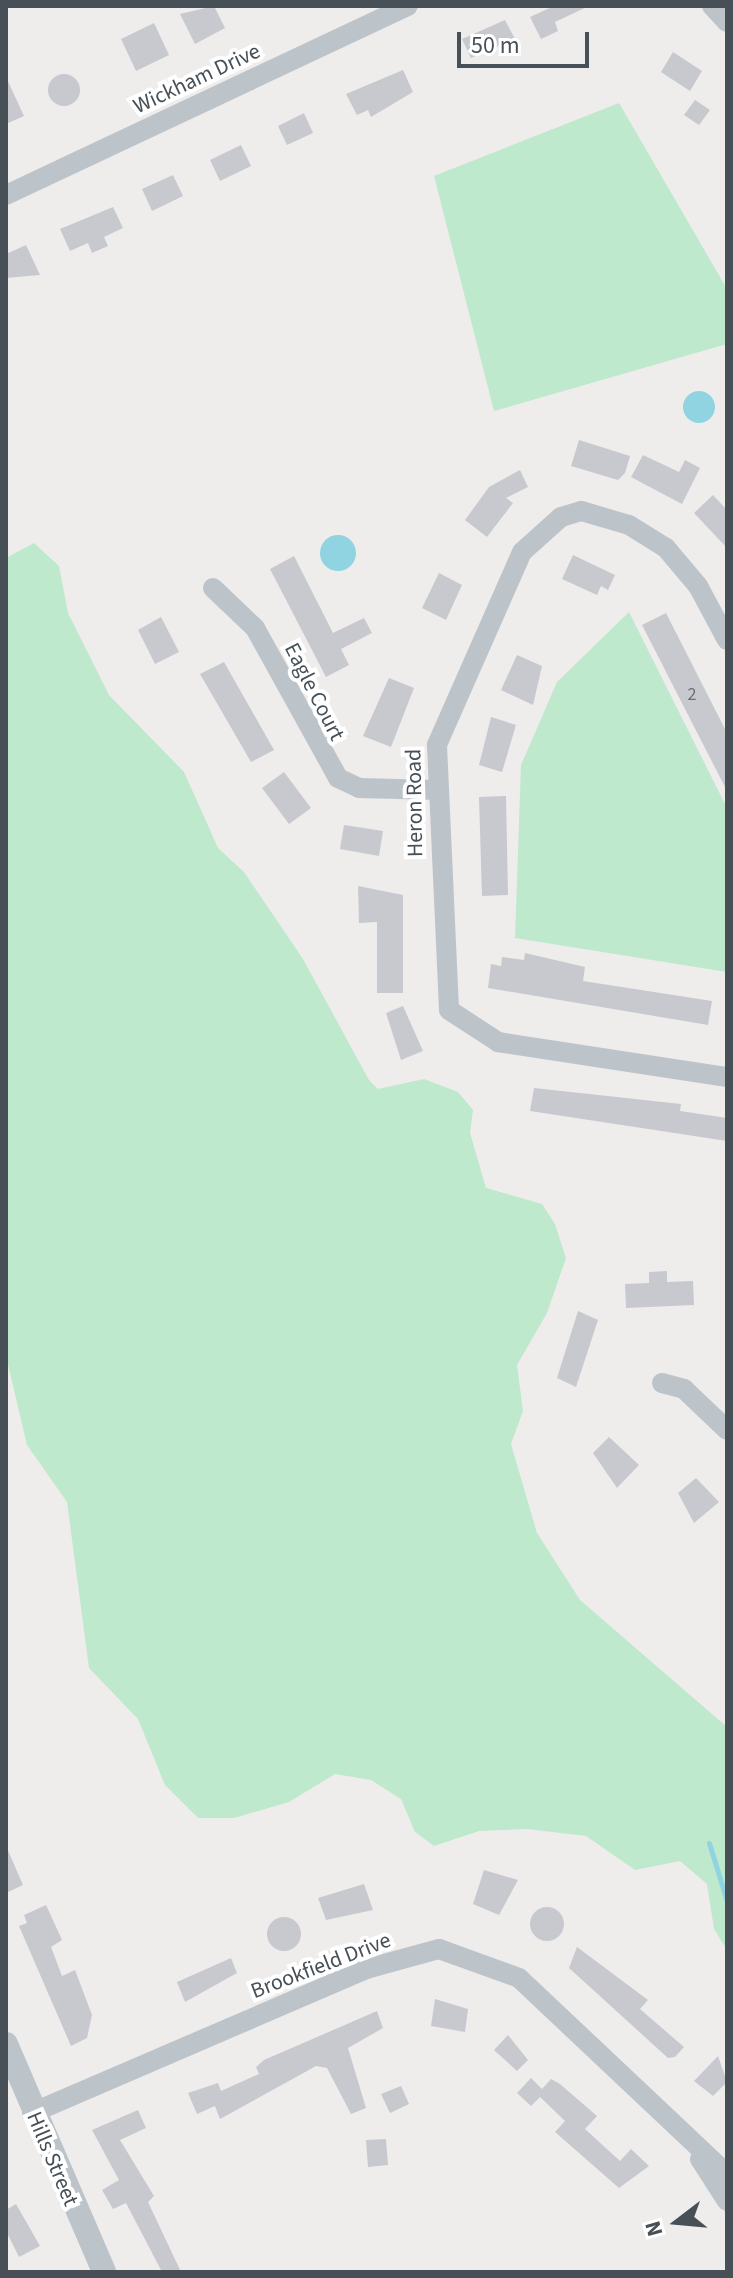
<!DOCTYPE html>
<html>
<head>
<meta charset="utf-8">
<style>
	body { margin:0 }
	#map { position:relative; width:733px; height:2278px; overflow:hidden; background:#efecec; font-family:"Source Sans 3",sans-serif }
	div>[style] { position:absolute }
	.green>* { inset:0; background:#bee9cd }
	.water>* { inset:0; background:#90d3e1 }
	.round { border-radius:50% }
	.stream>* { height:5px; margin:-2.5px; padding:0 2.5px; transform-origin:2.5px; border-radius:2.5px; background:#90d3e1 }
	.building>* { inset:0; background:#c7c9cf }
	.minor>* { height:20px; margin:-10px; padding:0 10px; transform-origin:10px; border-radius:10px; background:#bcc4ca }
	.tertiary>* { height:24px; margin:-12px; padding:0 12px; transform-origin:12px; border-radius:12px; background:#bcc4ca }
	span { translate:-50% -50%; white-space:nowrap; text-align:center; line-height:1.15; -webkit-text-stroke:8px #fff; paint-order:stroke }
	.number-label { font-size:18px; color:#676e75 }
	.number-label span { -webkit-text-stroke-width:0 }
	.street-label { font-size:22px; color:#475057 }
	.frame { position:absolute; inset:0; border:8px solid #475057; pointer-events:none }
	.north { position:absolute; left:637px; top:2182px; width:80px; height:80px; -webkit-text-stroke:6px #fff; paint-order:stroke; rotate:254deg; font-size:22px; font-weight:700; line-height:32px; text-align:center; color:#475057 }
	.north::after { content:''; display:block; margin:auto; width:28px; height:36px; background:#475057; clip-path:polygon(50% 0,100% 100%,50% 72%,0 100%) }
	.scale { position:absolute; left:457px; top:32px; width:132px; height:36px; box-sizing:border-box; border:4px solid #475057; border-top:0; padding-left:10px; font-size:24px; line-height:28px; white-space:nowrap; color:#475057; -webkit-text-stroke:6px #fff; paint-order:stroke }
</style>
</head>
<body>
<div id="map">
	<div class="green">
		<div style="clip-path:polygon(619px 103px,727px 289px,727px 344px,494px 411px,434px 176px)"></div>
		<div style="clip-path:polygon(34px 543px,59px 566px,68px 613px,109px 695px,184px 772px,218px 848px,244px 872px,303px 959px,369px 1080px,378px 1089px,424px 1079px,458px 1092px,473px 1110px,470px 1133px,486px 1188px,542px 1204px,555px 1224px,566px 1258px,547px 1313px,517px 1365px,523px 1411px,511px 1444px,537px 1533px,580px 1600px,727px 1727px,727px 1950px,714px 1929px,707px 1884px,680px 1861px,635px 1870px,586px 1836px,527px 1829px,479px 1831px,434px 1846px,415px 1832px,401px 1799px,371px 1780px,335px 1774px,289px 1802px,234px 1818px,198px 1818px,165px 1785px,138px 1719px,89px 1668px,67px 1502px,27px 1445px,6px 1356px,6px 558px)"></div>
		<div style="clip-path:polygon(629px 612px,727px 808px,727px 972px,515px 938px,521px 765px,557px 682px)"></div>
	</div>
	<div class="water">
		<div class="round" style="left:683px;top:391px;width:32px;height:32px"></div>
		<div class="round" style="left:320px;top:535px;width:36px;height:36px"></div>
	</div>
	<div class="stream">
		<div style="left:709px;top:1843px;width:61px;rotate:72.8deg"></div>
	</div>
	<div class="building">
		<div style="clip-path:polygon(214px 6px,225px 28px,195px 44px,180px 14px)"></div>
		<div style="clip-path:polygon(554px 6px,589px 6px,555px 22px,558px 31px,541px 39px,530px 17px)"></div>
		<div style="clip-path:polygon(505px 20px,515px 39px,471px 58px,462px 39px)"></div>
		<div style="clip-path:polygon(154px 23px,169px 55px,136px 71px,121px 39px)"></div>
		<div style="clip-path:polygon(673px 52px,702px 71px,690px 91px,661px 72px)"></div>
		<div style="clip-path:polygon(403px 70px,413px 92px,371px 117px,368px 110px,357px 115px,346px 94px)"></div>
		<div class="round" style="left:48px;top:74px;width:32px;height:32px"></div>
		<div style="clip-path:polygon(6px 77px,24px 116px,6px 124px)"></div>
		<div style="clip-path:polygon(695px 100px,710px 110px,699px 125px,684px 115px)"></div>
		<div style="clip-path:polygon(304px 113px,313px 133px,287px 145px,278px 126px)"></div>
		<div style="clip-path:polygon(241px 145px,251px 166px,220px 181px,210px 160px)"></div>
		<div style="clip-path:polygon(173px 175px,183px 196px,152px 211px,142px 189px)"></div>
		<div style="clip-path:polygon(113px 207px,123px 228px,104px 237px,108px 246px,92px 253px,88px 243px,70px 251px,60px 229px)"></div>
		<div style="clip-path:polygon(26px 245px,40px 275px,6px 278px,6px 254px)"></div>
		<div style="clip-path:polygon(579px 440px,630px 456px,625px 473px,618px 480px,571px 466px)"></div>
		<div style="clip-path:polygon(643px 455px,679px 472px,685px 460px,700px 468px,682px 504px,631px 477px)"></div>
		<div style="clip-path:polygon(520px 470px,528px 487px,506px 498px,513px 503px,487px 537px,465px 520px,489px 487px)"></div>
		<div style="clip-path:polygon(713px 495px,727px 510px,727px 548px,694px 513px)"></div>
		<div style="clip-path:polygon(573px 555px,615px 575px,608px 590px,601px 586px,597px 595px,562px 579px)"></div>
		<div style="clip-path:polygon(294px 556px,333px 633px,364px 618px,372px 633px,341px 649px,349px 665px,326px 677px,270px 569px)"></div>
		<div style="clip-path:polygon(439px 573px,462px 585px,446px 620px,422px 608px)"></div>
		<div style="clip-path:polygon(666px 613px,727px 733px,727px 791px,642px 625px)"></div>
		<div style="clip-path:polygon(161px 617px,179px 652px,155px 664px,138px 630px)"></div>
		<div style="clip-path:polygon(517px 655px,542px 666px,533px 705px,501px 690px)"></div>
		<div style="clip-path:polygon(224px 662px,274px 750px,251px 762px,200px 674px)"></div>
		<div style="clip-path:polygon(389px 678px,414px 688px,391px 747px,363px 736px)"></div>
		<div style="clip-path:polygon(491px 717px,516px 725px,502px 772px,479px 765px)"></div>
		<div style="clip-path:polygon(284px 772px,311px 808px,289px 824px,262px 788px)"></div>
		<div style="clip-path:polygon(506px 796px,508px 895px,482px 896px,479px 797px)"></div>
		<div style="clip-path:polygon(344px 825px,383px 831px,379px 856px,340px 849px)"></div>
		<div style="clip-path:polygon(358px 886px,403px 895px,403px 993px,377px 993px,377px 922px,359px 923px)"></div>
		<div style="clip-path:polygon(525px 953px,585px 967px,583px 981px,712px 1001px,708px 1025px,488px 988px,491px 964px,501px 966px,502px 957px,524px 960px)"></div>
		<div style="clip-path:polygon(403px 1006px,423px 1051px,401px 1060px,386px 1013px)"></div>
		<div style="clip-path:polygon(534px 1088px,681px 1104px,680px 1111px,727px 1118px,727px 1141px,530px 1111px)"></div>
		<div style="clip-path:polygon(667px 1271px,667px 1282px,693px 1281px,694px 1305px,626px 1308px,625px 1284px,649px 1283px,649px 1272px)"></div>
		<div style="clip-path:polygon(578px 1311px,598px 1320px,576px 1387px,557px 1378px)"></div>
		<div style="clip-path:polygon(609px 1437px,639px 1465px,617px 1488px,593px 1453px)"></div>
		<div style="clip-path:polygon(696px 1478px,719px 1502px,694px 1523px,678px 1493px)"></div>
		<div style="clip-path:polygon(6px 1846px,23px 1885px,6px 1893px)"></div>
		<div style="clip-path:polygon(484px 1870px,518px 1880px,499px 1915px,473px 1904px)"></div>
		<div style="clip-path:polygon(364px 1884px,373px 1910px,326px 1920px,318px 1898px)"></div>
		<div style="clip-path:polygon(46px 1905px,62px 1940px,51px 1947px,62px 1976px,75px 1970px,92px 2015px,87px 2038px,71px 2046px,19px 1926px,27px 1923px,24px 1915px)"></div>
		<div class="round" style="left:530px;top:1907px;width:34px;height:34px"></div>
		<div class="round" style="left:267px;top:1917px;width:34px;height:34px"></div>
		<div style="clip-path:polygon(577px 1947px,648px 2000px,640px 2009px,684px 2047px,675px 2057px,668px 2058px,569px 1968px)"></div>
		<div style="clip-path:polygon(231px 1958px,237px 1973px,185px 2002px,177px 1982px)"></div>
		<div style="clip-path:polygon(435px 1999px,468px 2009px,465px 2032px,431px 2026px)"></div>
		<div style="clip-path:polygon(377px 2011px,383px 2028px,348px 2048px,366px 2108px,351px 2114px,327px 2068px,316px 2066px,220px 2119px,215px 2106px,197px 2114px,188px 2093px,218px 2083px,221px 2091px,259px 2074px,256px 2067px,264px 2060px)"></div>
		<div style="clip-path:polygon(508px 2035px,528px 2060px,517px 2071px,494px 2050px)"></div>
		<div style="clip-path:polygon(718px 2056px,727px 2082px,713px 2096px,694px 2081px)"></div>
		<div style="clip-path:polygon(531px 2078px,542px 2089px,551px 2079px,560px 2084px,597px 2116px,585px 2129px,620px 2161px,631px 2149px,649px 2166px,619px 2188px,555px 2132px,565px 2121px,540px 2097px,531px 2106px,517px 2093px)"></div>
		<div style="clip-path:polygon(401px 2086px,409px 2104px,390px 2113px,381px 2094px)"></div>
		<div style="clip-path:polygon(138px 2110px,146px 2128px,120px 2140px,154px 2196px,148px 2202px,181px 2272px,162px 2272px,126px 2203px,113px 2209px,102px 2190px,119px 2180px,92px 2130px)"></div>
		<div style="clip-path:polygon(386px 2139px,388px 2165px,368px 2167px,366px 2140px)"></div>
		<div style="clip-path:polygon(16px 2204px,40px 2246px,19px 2257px,6px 2231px,6px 2210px)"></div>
	</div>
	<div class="minor">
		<div style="left:712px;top:6px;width:22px;rotate:47deg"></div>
		<div style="left:6px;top:195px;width:444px;rotate:-25.2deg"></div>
		<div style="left:213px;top:588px;width:58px;rotate:43.6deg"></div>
		<div style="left:255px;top:628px;width:171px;rotate:61deg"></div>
		<div style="left:338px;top:778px;width:23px;rotate:25deg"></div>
		<div style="left:359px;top:788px;width:79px;rotate:1.5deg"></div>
		<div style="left:727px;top:640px;width:61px;rotate:-118.2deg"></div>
		<div style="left:698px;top:586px;width:50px;rotate:-130.1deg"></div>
		<div style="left:666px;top:548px;width:44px;rotate:-148.1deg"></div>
		<div style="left:629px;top:525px;width:50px;rotate:-163.7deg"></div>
		<div style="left:581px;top:511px;width:21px;rotate:163deg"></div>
		<div style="left:561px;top:517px;width:52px;rotate:138.1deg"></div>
		<div style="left:522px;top:552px;width:211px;rotate:113.8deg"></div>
		<div style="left:437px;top:745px;width:265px;rotate:87.4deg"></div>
		<div style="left:449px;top:1010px;width:59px;rotate:33.1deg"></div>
		<div style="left:498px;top:1042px;width:232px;rotate:8.7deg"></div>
		<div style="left:662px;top:1383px;width:23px;rotate:15deg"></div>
		<div style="left:684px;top:1389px;width:59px;rotate:43.6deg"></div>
		<div style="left:32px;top:2113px;width:364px;rotate:-23.3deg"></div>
		<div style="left:366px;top:1969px;width:76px;rotate:-15.3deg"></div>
		<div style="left:439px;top:1949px;width:85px;rotate:19.9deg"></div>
		<div style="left:519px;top:1978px;width:286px;rotate:43.3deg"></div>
		<div style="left:700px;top:2159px;width:50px;rotate:57.3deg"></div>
	</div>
	<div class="tertiary">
		<div style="left:6px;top:2044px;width:248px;rotate:66.7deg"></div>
	</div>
	<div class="number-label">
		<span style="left:692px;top:695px">2</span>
	</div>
	<div class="street-label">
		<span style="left:197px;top:79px;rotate:-25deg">Wickham Drive</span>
		<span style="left:314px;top:692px;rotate:63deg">Eagle Court</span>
		<span style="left:415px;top:803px;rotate:-91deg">Heron Road</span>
		<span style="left:321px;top:1966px;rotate:-21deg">Brookfield Drive</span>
		<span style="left:52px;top:2159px;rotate:67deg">Hills Street</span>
	</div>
	<div class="frame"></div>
	<div class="north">N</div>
	<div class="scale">50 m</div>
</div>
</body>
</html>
